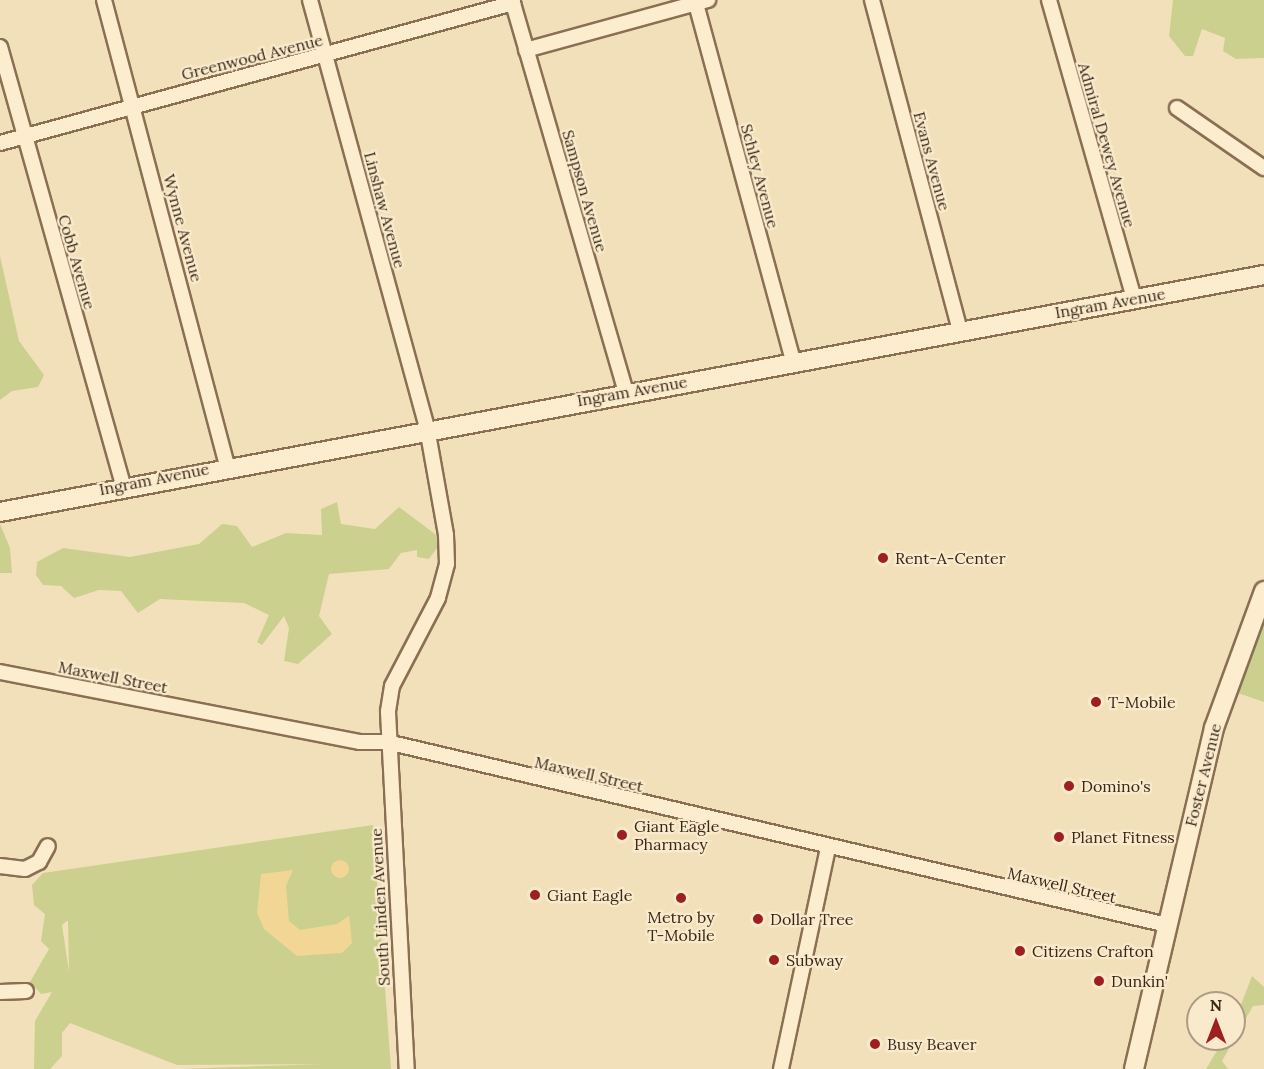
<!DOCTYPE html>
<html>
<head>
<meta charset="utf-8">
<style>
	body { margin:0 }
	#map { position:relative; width:1264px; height:1069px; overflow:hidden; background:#f2e0bb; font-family:Lora,serif }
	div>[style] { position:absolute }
	.green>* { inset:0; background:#cbd08e }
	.sand>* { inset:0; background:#f1d695 }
	.round { border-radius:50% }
	.roads { filter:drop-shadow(2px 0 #8a6f53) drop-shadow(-2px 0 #8a6f53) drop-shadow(0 2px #8a6f53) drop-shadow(0 -2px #8a6f53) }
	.street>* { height:14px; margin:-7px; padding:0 7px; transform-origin:7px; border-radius:7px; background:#fcedcf }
	.secondary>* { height:18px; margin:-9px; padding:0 9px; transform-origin:9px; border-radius:9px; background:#fcedcf }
	.dots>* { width:16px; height:16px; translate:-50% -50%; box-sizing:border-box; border:3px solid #f9eacb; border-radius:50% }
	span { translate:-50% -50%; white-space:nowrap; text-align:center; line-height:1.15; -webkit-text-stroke:4.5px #f9eacb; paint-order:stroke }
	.street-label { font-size:16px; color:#38281a }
	.poi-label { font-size:16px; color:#38281a }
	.left { translate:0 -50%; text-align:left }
	.north { position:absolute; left:1186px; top:991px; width:60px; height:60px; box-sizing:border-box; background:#f9eacb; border:2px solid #ac9c84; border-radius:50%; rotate:0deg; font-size:16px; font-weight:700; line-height:24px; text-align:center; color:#38281a }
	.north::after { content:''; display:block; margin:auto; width:21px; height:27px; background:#9f1e22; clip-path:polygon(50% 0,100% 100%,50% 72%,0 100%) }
</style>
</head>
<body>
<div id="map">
	<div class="green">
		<div style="clip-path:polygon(1173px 0,1264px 0,1264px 58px,1236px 59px,1223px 51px,1225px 38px,1202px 29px,1193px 56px,1185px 56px,1169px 36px)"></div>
		<div style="clip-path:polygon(0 256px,19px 341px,44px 375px,38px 387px,12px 391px,0 400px)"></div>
		<div style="clip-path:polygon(337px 502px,341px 524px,375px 529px,399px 507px,443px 540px,429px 559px,417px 557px,417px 550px,401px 553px,389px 569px,329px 574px,319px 616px,332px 634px,298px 664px,284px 661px,289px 628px,284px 616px,262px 645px,257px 642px,269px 615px,244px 603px,160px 599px,138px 613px,121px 591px,99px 590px,74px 598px,61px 586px,43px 585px,36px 575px,37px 562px,63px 548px,130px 557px,199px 544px,222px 524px,237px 526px,252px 547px,286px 533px,322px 535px,321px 509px)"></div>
		<div style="clip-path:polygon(0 524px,10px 548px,12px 573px,0 573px)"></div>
		<div style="clip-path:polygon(1264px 623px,1264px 702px,1238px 693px)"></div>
		<div style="clip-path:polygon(evenodd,373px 825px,391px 1069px,177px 1069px,323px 1064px,177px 1065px,70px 1023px,62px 1033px,62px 1056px,50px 1069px,34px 1069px,35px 1021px,52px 992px,41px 994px,30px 982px,49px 949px,41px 941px,45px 914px,34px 905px,32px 885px,43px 873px,373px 825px,67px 921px,68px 921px,69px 972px,62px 925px,67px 921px)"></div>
		<div style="clip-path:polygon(1252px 976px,1264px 987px,1264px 1005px,1253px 1006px,1222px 1061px,1228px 1069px,1206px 1069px,1224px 1039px,1234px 1039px,1234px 1023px)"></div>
	</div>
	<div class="sand">
		<div class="round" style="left:331px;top:860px;width:18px;height:18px"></div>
		<div style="clip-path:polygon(293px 870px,286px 886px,289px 921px,300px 930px,337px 924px,349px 916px,352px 943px,342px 953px,297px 956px,264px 929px,257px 913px,261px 874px)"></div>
	</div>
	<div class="roads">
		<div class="street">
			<div style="left:104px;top:0;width:481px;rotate:75.2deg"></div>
			<div style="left:310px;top:0;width:444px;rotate:74.7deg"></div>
			<div style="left:427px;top:428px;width:109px;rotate:79.9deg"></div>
			<div style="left:446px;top:535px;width:29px;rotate:88deg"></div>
			<div style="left:447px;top:564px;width:35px;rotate:105deg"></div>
			<div style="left:438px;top:598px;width:99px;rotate:117.6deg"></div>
			<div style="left:392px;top:686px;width:26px;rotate:99deg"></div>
			<div style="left:388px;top:712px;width:358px;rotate:87deg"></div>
			<div style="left:512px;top:0;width:408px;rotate:73.8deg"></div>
			<div style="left:695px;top:0;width:374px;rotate:74.8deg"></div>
			<div style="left:872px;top:0;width:342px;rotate:75.1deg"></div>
			<div style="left:1049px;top:0;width:311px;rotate:74.1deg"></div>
			<div style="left:0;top:47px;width:455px;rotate:74.3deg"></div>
			<div style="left:526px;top:50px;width:189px;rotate:-15.4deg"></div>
			<div style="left:1177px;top:108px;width:106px;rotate:34.6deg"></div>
			<div style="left:0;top:143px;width:532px;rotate:-15.26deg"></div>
			<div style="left:0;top:672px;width:367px;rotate:11deg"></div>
			<div style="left:360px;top:742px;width:27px"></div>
			<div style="left:387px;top:742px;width:801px;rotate:13.2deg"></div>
			<div style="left:0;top:866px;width:25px;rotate:7deg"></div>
			<div style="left:25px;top:869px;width:16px;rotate:-27deg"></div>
			<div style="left:39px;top:862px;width:18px;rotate:-61deg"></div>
			<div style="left:0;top:992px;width:26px;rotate:-2deg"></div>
			<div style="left:781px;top:1069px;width:226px;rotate:-78deg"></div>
		</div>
		<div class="secondary">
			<div style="left:0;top:512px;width:1286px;rotate:-10.62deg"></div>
			<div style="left:1134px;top:1069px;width:350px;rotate:-76.8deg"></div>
			<div style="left:1214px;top:728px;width:146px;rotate:-69.9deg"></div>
		</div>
	</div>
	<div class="dots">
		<div style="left:883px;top:558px;background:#9f1e22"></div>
		<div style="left:1096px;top:702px;background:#9f1e22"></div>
		<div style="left:1069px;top:786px;background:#9f1e22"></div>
		<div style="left:622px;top:835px;background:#9f1e22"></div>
		<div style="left:1059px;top:837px;background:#9f1e22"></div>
		<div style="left:535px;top:895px;background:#9f1e22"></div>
		<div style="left:681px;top:898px;background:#9f1e22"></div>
		<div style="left:758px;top:919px;background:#9f1e22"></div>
		<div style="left:1020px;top:951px;background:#9f1e22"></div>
		<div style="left:774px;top:960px;background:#9f1e22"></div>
		<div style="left:1099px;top:981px;background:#9f1e22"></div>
		<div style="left:875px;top:1044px;background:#9f1e22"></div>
	</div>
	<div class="street-label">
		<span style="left:252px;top:57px;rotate:-14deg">Greenwood Avenue</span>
		<span style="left:1107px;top:145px;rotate:74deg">Admiral Dewey Avenue</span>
		<span style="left:932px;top:161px;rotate:75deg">Evans Avenue</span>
		<span style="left:760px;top:176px;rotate:75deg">Schley Avenue</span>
		<span style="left:585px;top:191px;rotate:74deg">Sampson Avenue</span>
		<span style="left:385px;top:210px;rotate:75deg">Linshaw Avenue</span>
		<span style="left:183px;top:228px;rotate:75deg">Wynne Avenue</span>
		<span style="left:77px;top:262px;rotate:74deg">Cobb Avenue</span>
		<span style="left:1110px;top:303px;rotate:-10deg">Ingram Avenue</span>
		<span style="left:632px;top:391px;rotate:-10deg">Ingram Avenue</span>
		<span style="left:154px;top:479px;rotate:-11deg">Ingram Avenue</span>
		<span style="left:113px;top:677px;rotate:11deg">Maxwell Street</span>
		<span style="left:589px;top:774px;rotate:13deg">Maxwell Street</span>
		<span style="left:1203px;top:775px;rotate:-76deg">Foster Avenue</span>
		<span style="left:1062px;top:885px;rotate:13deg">Maxwell Street</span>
		<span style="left:380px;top:907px;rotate:-93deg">South Linden Avenue</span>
	</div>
	<div class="poi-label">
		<span class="left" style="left:895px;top:558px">Rent-A-Center</span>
		<span class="left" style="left:1108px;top:702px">T-Mobile</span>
		<span class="left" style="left:1081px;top:786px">Domino's</span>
		<span class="left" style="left:634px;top:835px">Giant Eagle<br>Pharmacy</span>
		<span class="left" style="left:1071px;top:837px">Planet Fitness</span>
		<span class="left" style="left:547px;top:895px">Giant Eagle</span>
		<span style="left:681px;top:926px">Metro by<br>T-Mobile</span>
		<span class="left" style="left:770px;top:919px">Dollar Tree</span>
		<span class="left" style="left:1032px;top:951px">Citizens Crafton</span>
		<span class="left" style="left:786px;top:960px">Subway</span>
		<span class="left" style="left:1111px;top:981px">Dunkin'</span>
		<span class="left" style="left:887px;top:1044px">Busy Beaver</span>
	</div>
	<div class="north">N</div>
</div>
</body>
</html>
